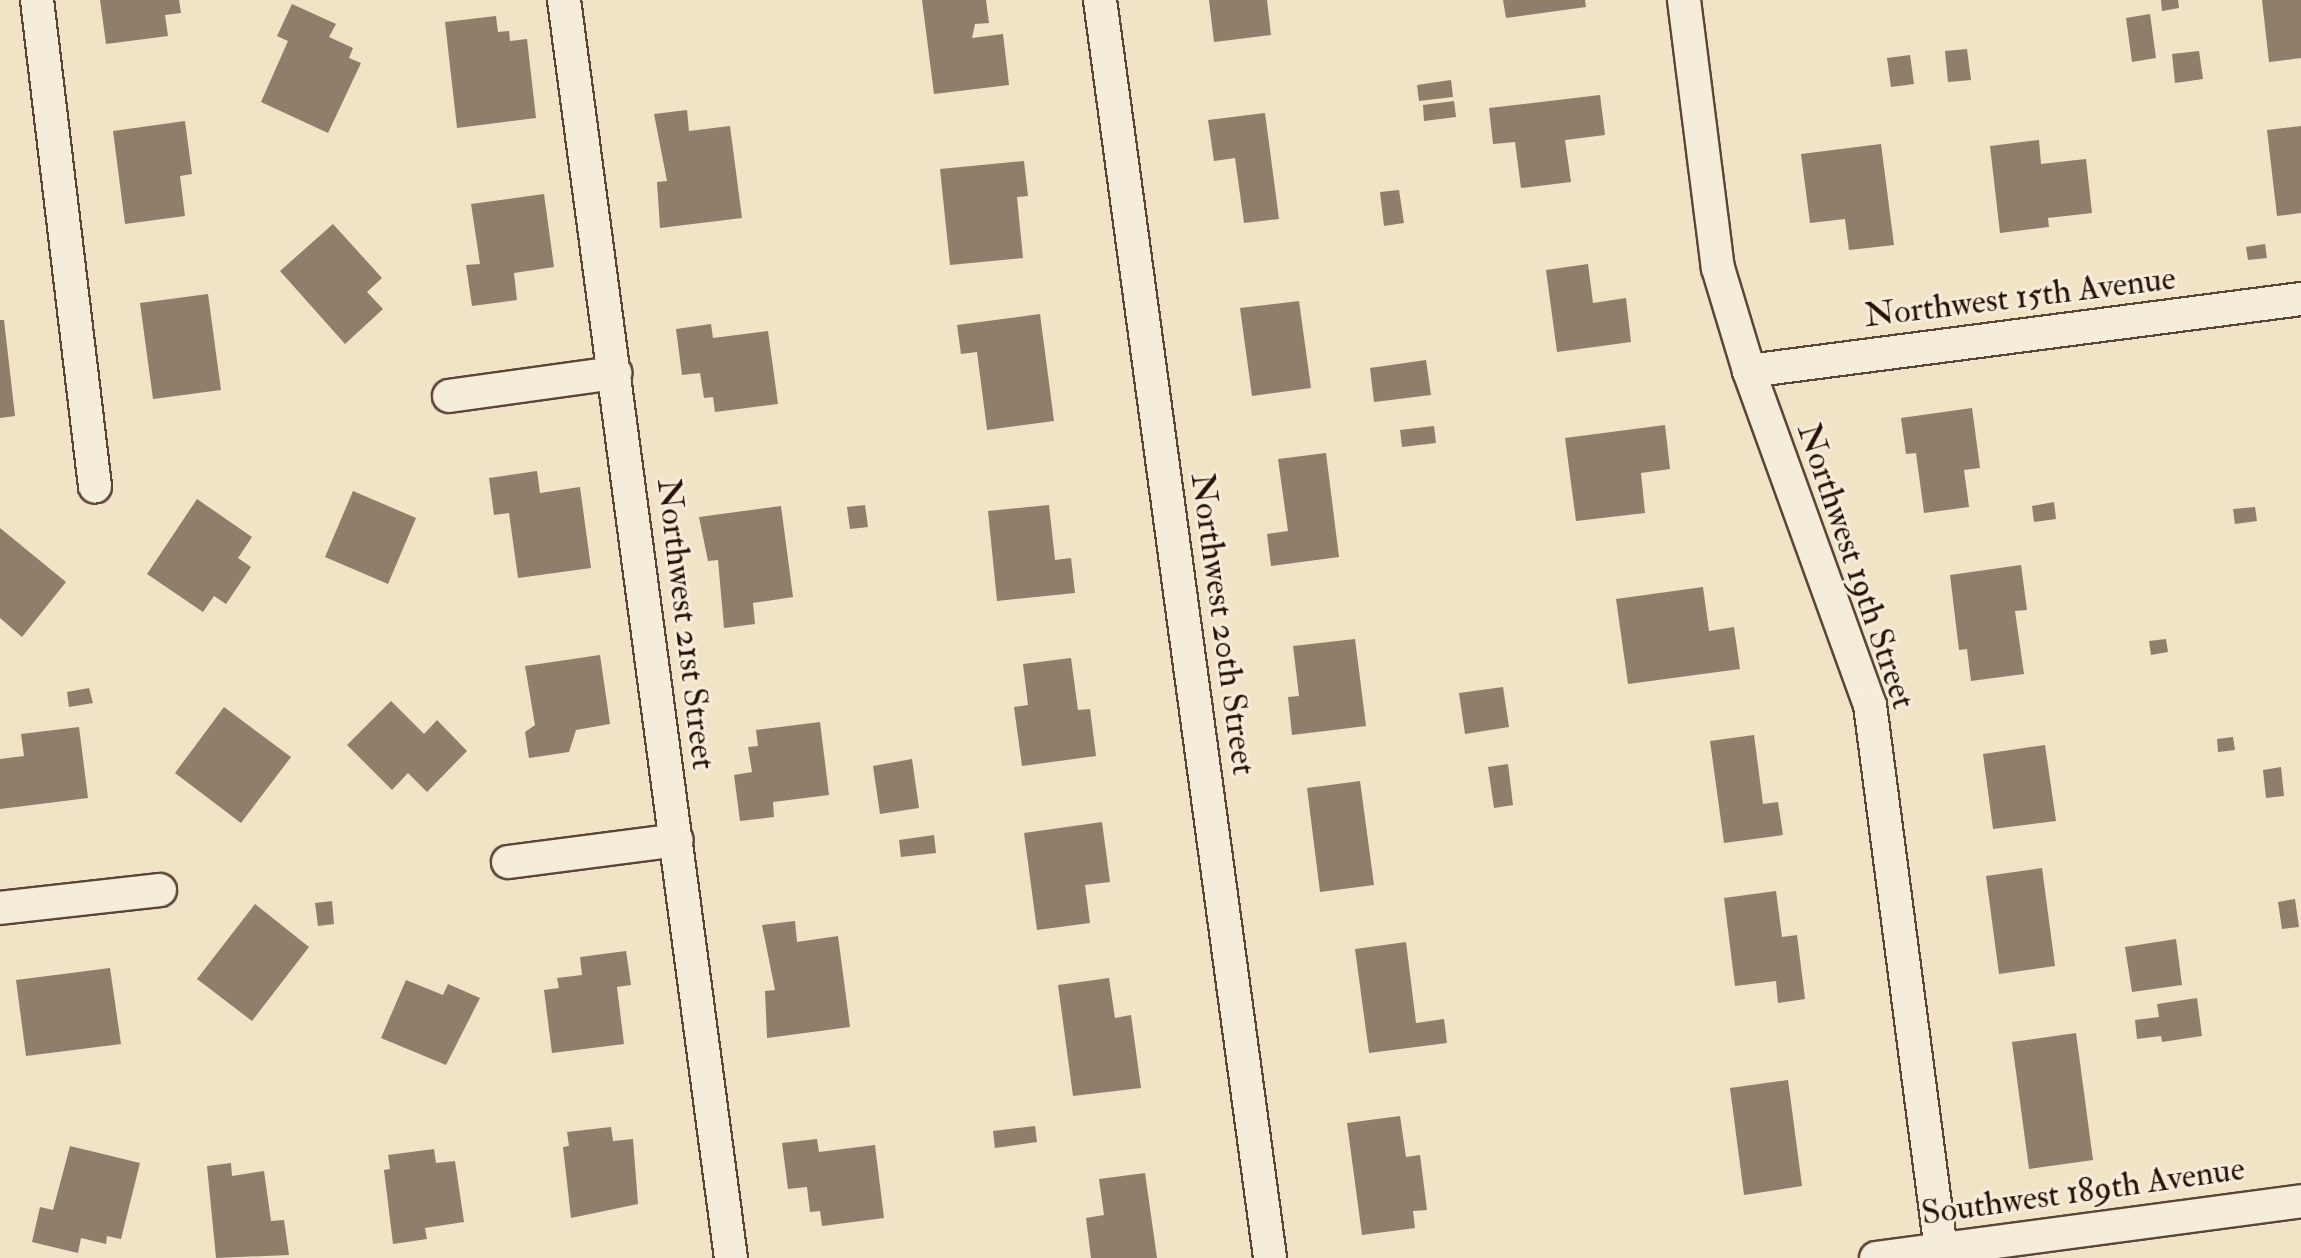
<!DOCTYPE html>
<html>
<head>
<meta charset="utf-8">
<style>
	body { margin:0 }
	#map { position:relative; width:2301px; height:1258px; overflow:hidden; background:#f0e3c6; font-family:"IM FELL Double Pica",serif }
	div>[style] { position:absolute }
	.building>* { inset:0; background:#907e6a }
	.roads { filter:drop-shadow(2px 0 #5a4637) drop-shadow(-2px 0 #5a4637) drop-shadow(0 2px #5a4637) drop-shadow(0 -2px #5a4637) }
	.minor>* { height:32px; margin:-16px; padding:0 16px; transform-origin:16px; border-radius:16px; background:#f5edda }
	span { translate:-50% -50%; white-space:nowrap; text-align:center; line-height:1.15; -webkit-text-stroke:6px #f5edda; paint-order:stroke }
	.street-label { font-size:34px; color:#281107 }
</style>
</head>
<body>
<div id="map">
	<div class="building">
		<div style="clip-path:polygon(100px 0,179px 0,181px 13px,165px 15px,168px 36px,106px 44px)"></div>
		<div style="clip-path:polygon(922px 0,986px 0,989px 23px,975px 24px,972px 38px,1003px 34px,1009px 85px,934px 94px)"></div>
		<div style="clip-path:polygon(1209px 0,1267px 0,1271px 35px,1214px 42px)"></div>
		<div style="clip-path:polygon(1503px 0,1585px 0,1586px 7px,1506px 18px)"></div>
		<div style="clip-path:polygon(2161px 0,2178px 0,2179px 8px,2162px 11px)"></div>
		<div style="clip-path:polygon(2262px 0,2301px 0,2301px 58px,2269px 62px)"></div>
		<div style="clip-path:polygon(292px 4px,336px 24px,329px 37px,353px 48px,349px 58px,361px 63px,328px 133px,261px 102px,288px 41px,277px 36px)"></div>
		<div style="clip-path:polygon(2150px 14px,2156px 58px,2132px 62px,2126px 18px)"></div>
		<div style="clip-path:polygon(496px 16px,498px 32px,509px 31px,510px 41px,527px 39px,536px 118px,457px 128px,445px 22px)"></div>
		<div style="clip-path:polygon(1967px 49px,1971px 80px,1948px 82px,1945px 51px)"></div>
		<div style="clip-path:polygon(2199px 51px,2203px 79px,2175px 83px,2172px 54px)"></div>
		<div style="clip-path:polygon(1910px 55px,1914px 84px,1891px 87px,1887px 58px)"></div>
		<div style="clip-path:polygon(1451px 80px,1453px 97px,1419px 101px,1417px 85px)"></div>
		<div style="clip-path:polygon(1600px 95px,1605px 135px,1565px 140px,1571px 182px,1521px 188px,1515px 142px,1493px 144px,1489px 108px)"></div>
		<div style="clip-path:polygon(1454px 101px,1456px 117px,1424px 121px,1423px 105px)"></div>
		<div style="clip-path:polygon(687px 110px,689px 131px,730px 126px,742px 218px,660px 228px,657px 182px,667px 181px,654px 114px)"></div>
		<div style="clip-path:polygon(1265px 113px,1279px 219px,1244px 223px,1235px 158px,1214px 161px,1208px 120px)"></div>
		<div style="clip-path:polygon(185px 121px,192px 174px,180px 176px,185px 216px,125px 224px,113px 131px)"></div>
		<div style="clip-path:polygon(2301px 126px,2301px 213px,2277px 216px,2267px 130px)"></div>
		<div style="clip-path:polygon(2039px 140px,2041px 164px,2086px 159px,2092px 213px,2048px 218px,2049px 227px,2000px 233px,1990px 146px)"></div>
		<div style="clip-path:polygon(1881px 144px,1894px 245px,1849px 250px,1845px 219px,1810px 223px,1801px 154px)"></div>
		<div style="clip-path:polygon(1024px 161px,1028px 196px,1017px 197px,1023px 258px,950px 265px,940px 169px)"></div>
		<div style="clip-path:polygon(1399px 190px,1404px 223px,1384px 226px,1380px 192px)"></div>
		<div style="clip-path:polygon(544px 194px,554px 267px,514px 273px,517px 300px,472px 306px,466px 265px,480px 264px,471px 204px)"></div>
		<div style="clip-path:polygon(333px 224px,382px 278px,367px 292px,383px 309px,345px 344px,280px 271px)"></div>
		<div style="clip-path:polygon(2265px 244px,2267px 258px,2248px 260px,2246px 247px)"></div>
		<div style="clip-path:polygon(1588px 264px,1593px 303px,1626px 298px,1631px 342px,1557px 352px,1546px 270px)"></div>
		<div style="clip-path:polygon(208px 294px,221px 390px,153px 399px,140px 303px)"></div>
		<div style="clip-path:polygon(1299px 301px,1311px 388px,1252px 396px,1240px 308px)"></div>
		<div style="clip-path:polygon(1040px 314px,1054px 421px,987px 430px,977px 352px,961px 354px,957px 325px)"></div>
		<div style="clip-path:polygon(0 320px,4px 320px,15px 416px,0 418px)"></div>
		<div style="clip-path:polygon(711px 324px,713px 338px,768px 331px,778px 404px,715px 412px,713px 397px,704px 398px,700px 373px,682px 375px,676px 329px)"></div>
		<div style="clip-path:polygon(1426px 360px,1431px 395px,1374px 402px,1370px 368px)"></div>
		<div style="clip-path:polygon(1972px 408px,1980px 468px,1964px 470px,1969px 507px,1924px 513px,1916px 453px,1906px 454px,1901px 418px)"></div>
		<div style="clip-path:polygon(1665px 425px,1670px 469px,1641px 473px,1645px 513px,1576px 521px,1565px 438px)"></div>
		<div style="clip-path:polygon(1434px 426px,1436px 443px,1402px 447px,1400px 430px)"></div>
		<div style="clip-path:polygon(1326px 453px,1339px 557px,1271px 566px,1267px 534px,1288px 531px,1278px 459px)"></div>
		<div style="clip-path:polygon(537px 471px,540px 493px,580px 487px,591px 568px,518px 578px,509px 513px,494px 515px,489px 478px)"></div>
		<div style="clip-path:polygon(353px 491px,416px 518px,388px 584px,325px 557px)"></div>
		<div style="clip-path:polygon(197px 499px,252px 537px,238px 558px,251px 567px,226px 604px,214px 596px,203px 612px,147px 574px)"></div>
		<div style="clip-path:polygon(2054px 502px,2056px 519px,2034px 522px,2032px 506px)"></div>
		<div style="clip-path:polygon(865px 505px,868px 527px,850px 529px,847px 507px)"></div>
		<div style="clip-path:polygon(1049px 505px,1055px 560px,1071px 558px,1075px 593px,997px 601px,988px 511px)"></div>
		<div style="clip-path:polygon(781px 506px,793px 597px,753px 603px,755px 624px,724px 628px,718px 560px,708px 561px,699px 517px)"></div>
		<div style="clip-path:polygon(2255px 507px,2257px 521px,2235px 524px,2233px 509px)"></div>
		<div style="clip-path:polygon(0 528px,66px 582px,22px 637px,0 618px)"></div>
		<div style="clip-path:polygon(2021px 565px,2027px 610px,2015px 611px,2024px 674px,1971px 681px,1967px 649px,1959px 650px,1950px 575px)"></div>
		<div style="clip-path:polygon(1703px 587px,1709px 631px,1734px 627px,1740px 669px,1628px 684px,1616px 599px)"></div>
		<div style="clip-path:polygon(1355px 639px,1366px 726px,1292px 735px,1288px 697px,1299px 696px,1293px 646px)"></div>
		<div style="clip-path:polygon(2166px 639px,2168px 652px,2151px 655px,2149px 641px)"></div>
		<div style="clip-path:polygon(600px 655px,610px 724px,576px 730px,569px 752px,529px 758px,525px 732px,535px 725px,525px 666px)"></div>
		<div style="clip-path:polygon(1071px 658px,1078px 710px,1090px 709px,1096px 756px,1022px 766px,1014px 707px,1028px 705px,1023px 664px)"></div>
		<div style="clip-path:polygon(1503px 687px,1509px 727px,1465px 734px,1459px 693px)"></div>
		<div style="clip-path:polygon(89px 688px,93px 703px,69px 707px,67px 692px)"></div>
		<div style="clip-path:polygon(391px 701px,424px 734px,437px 720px,467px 751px,427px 792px,408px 773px,392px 790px,347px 745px)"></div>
		<div style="clip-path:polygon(224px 707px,291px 757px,241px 823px,175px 773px)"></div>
		<div style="clip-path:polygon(820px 722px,829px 795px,773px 802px,774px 817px,740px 821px,734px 775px,752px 772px,748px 747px,758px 746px,756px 730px)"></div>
		<div style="clip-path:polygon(79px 727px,88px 798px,0 809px,0 759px,24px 756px,21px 734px)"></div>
		<div style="clip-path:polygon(1754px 735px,1763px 804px,1778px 802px,1783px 835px,1724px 843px,1710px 741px)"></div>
		<div style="clip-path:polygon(2233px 737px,2235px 750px,2218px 752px,2217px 739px)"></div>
		<div style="clip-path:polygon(2045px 745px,2056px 821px,1993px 829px,1983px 754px)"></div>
		<div style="clip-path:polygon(912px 759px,919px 808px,880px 814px,873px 766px)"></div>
		<div style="clip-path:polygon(1508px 764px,1513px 805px,1494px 808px,1488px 767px)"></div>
		<div style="clip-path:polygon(2281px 767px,2284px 796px,2266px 798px,2263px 770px)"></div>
		<div style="clip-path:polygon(1360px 781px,1374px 885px,1320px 892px,1307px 788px)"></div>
		<div style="clip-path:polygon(1102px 822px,1110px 882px,1085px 885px,1090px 923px,1037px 930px,1024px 833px)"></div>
		<div style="clip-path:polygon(934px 835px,936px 853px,901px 857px,899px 840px)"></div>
		<div style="clip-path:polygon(2042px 868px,2055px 966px,1999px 974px,1986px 876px)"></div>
		<div style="clip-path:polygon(1776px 891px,1782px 937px,1797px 935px,1805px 999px,1778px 1003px,1776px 981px,1735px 986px,1724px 898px)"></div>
		<div style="clip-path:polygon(2295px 899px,2299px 927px,2282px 929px,2278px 902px)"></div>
		<div style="clip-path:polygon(332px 901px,334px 924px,318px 926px,315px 903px)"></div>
		<div style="clip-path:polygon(255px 904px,309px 947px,252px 1021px,197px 979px)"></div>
		<div style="clip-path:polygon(795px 921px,797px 942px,838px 936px,850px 1027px,767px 1038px,765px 991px,775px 990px,762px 925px)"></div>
		<div style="clip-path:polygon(2176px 939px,2182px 985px,2132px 992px,2125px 947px)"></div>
		<div style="clip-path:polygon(1406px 942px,1416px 1023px,1444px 1019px,1447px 1043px,1369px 1053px,1355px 949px)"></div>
		<div style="clip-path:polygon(626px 951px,631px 985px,617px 987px,624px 1044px,552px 1053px,544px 990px,559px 988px,557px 978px,582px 975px,580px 957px)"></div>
		<div style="clip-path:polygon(110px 968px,121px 1044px,26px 1056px,16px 980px)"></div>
		<div style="clip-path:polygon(1109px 978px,1115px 1018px,1131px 1015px,1141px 1088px,1073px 1096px,1058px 985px)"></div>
		<div style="clip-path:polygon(406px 980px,443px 995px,448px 984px,480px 998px,446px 1065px,381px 1038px)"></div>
		<div style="clip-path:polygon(2197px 998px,2202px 1036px,2162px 1042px,2161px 1036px,2137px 1039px,2135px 1020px,2159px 1017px,2157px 1004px)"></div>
		<div style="clip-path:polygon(2076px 1033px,2093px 1160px,2029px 1169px,2012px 1042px)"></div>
		<div style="clip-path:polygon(1788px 1080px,1802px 1186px,1744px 1195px,1730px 1088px)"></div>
		<div style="clip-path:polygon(1400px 1116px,1406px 1157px,1420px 1155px,1427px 1210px,1413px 1211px,1415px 1228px,1362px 1235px,1347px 1123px)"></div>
		<div style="clip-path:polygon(1035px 1126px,1037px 1142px,995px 1148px,993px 1131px)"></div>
		<div style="clip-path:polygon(611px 1127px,613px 1141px,633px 1139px,638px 1204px,571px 1218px,563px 1147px,569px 1146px,567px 1132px)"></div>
		<div style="clip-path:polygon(817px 1139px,819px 1152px,875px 1145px,884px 1218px,822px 1226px,820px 1211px,810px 1212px,807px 1187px,788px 1189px,782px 1143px)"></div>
		<div style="clip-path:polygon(70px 1146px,140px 1163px,121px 1239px,107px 1236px,106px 1244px,81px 1238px,78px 1253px,32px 1242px,40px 1207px,53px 1210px)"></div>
		<div style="clip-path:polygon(434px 1149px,436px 1163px,455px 1161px,464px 1222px,425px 1228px,427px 1239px,393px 1244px,384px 1170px,390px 1169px,388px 1155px)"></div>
		<div style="clip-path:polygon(231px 1163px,232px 1176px,264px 1171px,271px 1221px,284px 1220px,289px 1255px,216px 1258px,207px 1166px)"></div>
		<div style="clip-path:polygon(1145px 1173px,1157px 1258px,1091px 1258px,1086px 1218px,1104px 1215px,1099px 1179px)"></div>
	</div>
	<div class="roads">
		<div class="minor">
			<div style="left:37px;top:0;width:490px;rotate:83.2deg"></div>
			<div style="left:564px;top:0;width:1269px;rotate:82.44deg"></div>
			<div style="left:1100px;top:0;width:1269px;rotate:82.3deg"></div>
			<div style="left:1684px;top:0;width:270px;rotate:82.8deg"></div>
			<div style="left:1718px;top:268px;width:108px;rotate:73.2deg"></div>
			<div style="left:1749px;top:371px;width:355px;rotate:70.1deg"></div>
			<div style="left:1870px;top:705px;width:558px;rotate:82.58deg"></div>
			<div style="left:1749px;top:371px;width:557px;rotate:-7.43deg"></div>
			<div style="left:449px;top:396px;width:168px;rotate:-7.9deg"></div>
			<div style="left:508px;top:862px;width:170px;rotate:-7.4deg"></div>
			<div style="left:0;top:908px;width:161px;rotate:-6.4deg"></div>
			<div style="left:1876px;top:1258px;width:429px;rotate:-7.6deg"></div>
		</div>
	</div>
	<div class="street-label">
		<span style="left:2020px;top:297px;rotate:-7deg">Northwest 15th Avenue</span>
		<span style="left:1856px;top:566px;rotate:71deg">Northwest 19th Street</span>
		<span style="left:686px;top:624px;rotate:83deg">Northwest 21st Street</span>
		<span style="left:1223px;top:624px;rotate:82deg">Northwest 20th Street</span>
		<span style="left:2083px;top:1191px;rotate:-8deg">Southwest 189th Avenue</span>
	</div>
</div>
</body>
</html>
